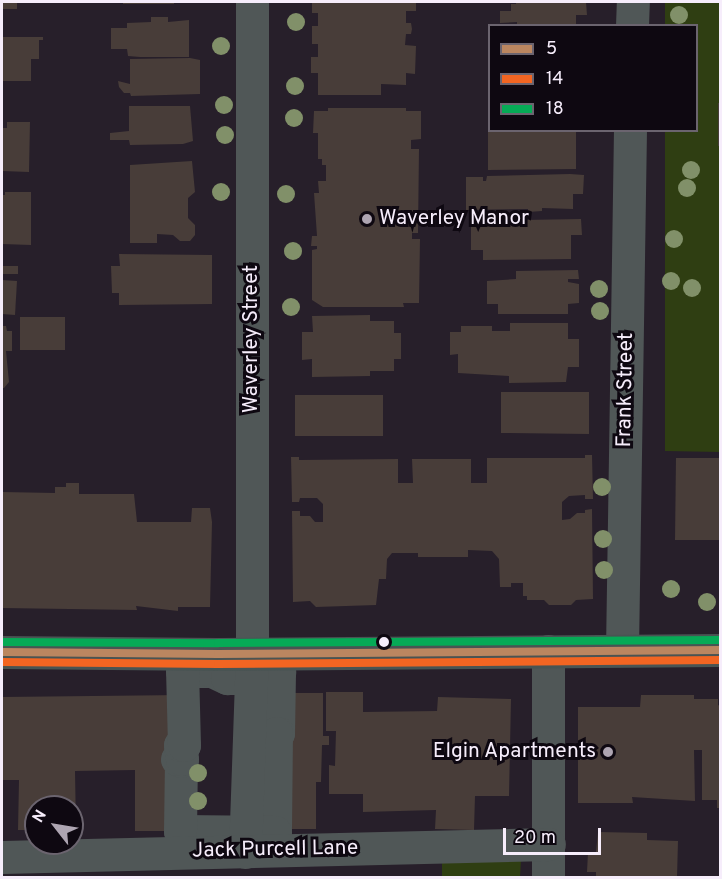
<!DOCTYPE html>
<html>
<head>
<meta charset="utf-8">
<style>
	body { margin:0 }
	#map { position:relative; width:722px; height:879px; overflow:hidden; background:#271f2a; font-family:Overpass,sans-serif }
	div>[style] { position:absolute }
	.green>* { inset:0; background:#2f3e12 }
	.building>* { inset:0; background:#483d39 }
	.minor>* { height:33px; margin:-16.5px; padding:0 16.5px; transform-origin:16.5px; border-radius:16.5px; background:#505757 }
	.major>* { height:33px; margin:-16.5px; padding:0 16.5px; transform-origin:16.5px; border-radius:16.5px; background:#495453 }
	.bus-1>* { height:8px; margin:-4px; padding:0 4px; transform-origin:4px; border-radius:4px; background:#bb8660 }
	.bus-2>* { height:8px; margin:-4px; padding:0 4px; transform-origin:4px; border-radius:4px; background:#f26522 }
	.bus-3>* { height:8px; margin:-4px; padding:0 4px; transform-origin:4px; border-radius:4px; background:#06aa56 }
	.trees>* { width:18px; height:18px; margin:-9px; border-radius:50%; background:#819069 }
	.dots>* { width:16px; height:16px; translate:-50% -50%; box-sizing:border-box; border:3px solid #0e0811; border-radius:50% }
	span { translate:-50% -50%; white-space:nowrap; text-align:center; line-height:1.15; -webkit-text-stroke:6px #0e0811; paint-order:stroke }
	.poi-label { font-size:21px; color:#f6edfb }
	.left { translate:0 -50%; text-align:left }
	.right { translate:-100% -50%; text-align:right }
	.street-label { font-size:21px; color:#f6edfb }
	.frame { position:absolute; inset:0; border:3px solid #f6edfb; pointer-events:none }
	.legend { position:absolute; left:488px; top:24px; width:210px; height:108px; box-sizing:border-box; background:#0e0811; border:2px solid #6b646f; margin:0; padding:8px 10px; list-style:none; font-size:18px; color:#f6edfb }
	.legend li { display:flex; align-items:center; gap:12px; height:30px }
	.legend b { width:30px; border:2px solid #6b646f }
	.north { position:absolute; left:24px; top:795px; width:60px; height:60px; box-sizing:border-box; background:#0e0811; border:2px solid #6b646f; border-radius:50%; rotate:301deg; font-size:16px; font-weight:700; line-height:24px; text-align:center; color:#f6edfb }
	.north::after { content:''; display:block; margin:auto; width:21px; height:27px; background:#aea5b2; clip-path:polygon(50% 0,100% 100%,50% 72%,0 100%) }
	.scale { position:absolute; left:503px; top:828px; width:98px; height:27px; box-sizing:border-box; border:3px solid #f6edfb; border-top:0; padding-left:8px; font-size:18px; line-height:21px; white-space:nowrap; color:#f6edfb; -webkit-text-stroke:4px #0e0811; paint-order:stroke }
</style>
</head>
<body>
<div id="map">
	<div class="green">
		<div style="clip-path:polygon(665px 2px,720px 2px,720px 452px,665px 451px,665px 131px,696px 130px,696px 26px,665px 25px)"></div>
		<div style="clip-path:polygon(442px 859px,521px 860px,520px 877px,442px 878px)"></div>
	</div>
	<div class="building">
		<div style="clip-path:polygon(2px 2px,17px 2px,17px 9px,2px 9px)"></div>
		<div style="clip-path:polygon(123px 2px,174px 2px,174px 4px,123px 4px)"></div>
		<div style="clip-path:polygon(312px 2px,416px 2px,416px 11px,406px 11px,406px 23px,411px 23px,412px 29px,411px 34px,406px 34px,405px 45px,416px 46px,415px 74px,406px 73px,406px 85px,381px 84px,381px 95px,318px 95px,318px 73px,311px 73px,311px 57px,318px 57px,318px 44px,312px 44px,312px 26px,318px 26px,318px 13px,312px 13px)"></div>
		<div style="clip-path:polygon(516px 2px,586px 2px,587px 15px,576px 15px,576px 26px,517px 26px,517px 22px,500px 23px,500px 11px,511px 11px,511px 4px,516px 4px)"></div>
		<div style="clip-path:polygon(151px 17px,168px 17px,168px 22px,189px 20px,189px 57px,140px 57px,128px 56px,127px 49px,111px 49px,111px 28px,127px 28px,127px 23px,151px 22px)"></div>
		<div style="clip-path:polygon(2px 37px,43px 37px,43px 40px,39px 40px,39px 59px,31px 59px,31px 81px,2px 81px)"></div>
		<div style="clip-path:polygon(190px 58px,200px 60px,200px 94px,131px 96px,130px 93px,124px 93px,119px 87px,118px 81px,130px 84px,130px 59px)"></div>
		<div style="clip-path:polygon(718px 103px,720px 103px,720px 146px,718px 146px)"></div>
		<div style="clip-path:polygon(129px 106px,190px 106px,193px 141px,183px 144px,130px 145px,129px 140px,110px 140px,110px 133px,129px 131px)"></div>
		<div style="clip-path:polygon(328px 108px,406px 108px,406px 111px,421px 111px,421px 139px,411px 140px,411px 149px,419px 149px,418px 233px,412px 233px,412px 239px,420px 239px,419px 303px,403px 303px,404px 307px,323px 307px,312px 300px,312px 250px,317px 249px,317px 246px,311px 246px,312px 236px,317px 236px,314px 193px,319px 193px,318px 181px,326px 181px,326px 165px,322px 165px,322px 159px,318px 159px,318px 133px,313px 133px,314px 111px,328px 111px)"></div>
		<div style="clip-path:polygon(7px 122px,30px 122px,29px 172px,2px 171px,2px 128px,7px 128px)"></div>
		<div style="clip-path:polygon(488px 130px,576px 130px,576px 169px,488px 170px)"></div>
		<div style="clip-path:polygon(192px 161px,195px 192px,188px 198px,188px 218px,195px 225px,195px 235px,190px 241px,180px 241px,173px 235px,157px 234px,157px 243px,130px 243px,130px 165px)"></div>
		<div style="clip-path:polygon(570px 174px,584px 175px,583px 194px,573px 194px,573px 209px,542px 208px,542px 211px,528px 212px,528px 209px,466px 210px,466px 177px,483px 177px,483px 181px,486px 181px,487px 176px)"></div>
		<div style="clip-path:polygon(5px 192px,31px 192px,31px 245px,2px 244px,2px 195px,5px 195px)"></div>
		<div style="clip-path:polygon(581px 219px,582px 235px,571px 235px,571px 259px,483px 260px,483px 250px,471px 250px,471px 221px)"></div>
		<div style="clip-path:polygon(119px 254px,212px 255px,212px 304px,119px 305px,119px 293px,112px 293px,111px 266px,120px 266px)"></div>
		<div style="clip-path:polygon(2px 266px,18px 266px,18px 274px,2px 274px)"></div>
		<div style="clip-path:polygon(578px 270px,579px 279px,568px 279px,568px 282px,579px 284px,579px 303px,568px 304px,568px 314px,498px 314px,498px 304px,487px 304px,487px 281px,516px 279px,516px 271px)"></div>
		<div style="clip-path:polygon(2px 280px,17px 281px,15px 315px,2px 314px)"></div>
		<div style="clip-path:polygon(370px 315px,370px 321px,394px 321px,394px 333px,401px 333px,401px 359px,394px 359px,394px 371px,370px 371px,370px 376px,312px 377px,312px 359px,302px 360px,302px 332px,313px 332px,312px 316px)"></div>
		<div style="clip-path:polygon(20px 317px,65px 317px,65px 350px,20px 350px)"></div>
		<div style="clip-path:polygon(510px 323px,568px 323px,568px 339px,579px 339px,579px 367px,568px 367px,566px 382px,509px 383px,509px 376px,458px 373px,458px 354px,450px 355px,450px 332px,461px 332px,461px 326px,492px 326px,492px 331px,510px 331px)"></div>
		<div style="clip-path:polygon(2px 326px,6px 326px,7px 331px,12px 331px,12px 351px,6px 351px,9px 382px,4px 388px,2px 388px)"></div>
		<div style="clip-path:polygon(501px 392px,589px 392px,589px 434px,501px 433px)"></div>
		<div style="clip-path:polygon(295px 395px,383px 395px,383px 436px,295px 436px)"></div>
		<div style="clip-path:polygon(585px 455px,592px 455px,593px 499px,585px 499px,585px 495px,569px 496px,562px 502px,562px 520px,570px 519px,577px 513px,585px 513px,585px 510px,592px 509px,593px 599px,576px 600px,571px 605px,549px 605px,544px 600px,527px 600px,527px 596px,523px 596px,523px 583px,511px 583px,511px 587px,500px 587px,499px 559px,492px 551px,468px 550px,468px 557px,418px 557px,418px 553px,392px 553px,387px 559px,386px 579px,379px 579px,376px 605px,316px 607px,310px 601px,293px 602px,292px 511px,300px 511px,300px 516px,310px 516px,315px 522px,323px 522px,323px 504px,317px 498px,300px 498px,299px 502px,292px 502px,291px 457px,299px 457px,299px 460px,398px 459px,398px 483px,413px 483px,412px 459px,471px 459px,471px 483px,487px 483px,487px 458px,585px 458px)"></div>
		<div style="clip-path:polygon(676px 458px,720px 458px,720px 540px,675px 540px)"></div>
		<div style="clip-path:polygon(66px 483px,79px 483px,79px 494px,134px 494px,137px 522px,191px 522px,192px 508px,210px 508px,212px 522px,210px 607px,178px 607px,178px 611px,136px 606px,137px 610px,2px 608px,2px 492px,55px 493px,55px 487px,66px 487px)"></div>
		<div style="clip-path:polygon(326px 692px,363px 692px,363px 712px,437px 711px,438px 697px,511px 699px,509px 796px,475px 796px,474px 830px,435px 829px,436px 810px,363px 812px,363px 794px,329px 794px,329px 765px,335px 766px,336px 731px,326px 731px)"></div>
		<div style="clip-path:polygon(277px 693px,323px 693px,323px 736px,329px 736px,329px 745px,322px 745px,321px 782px,316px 782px,316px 829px,280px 829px)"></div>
		<div style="clip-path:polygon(183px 695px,180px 831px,135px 831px,135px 770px,75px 771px,76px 827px,72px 833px,72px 807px,36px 807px,36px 830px,18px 830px,19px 780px,2px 780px,2px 697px)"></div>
		<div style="clip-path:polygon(641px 695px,694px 695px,694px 699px,718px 699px,718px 705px,720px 706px,720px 808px,717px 808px,717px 800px,702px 800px,702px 750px,694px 750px,695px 801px,632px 797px,633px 803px,578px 803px,578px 707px,640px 707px)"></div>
		<div style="clip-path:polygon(598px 832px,647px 833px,647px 840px,678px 841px,677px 878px,596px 878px,596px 872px,587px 872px,588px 852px,596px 852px)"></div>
	</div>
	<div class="minor">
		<div style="left:632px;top:26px;width:24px;rotate:-88deg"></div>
		<div style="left:622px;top:650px;width:520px;rotate:-89.12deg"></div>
		<div style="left:548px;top:651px;width:227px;rotate:90deg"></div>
		<div style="left:182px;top:671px;width:30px"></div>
		<div style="left:212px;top:671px;width:17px;rotate:25deg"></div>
		<div style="left:227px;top:678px;width:42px"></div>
		<div style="left:269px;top:678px;width:12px;rotate:-31deg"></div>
		<div style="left:279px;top:672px;width:61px;rotate:90.9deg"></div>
		<div style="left:278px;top:733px;width:2px;rotate:180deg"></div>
		<div style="left:276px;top:733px;width:99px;rotate:90.6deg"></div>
		<div style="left:275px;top:832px;width:95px;rotate:-179.4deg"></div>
		<div style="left:180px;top:831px;width:70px;rotate:-89.2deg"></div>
		<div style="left:181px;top:761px;width:4px;rotate:-153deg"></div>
		<div style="left:177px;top:759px;width:5px"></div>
		<div style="left:182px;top:759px;width:14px;rotate:-98deg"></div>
		<div style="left:180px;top:745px;width:4px"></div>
		<div style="left:184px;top:745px;width:74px;rotate:-91.5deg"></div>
		<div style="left:245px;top:852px;width:199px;rotate:-88deg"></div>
		<div style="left:252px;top:653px;width:651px;rotate:-90deg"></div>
		<div style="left:2px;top:857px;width:547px;rotate:-1.36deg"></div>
	</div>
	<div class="major">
		<div style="left:2px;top:652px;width:216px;rotate:0.5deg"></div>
		<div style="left:218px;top:654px;width:502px;rotate:-0.46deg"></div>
	</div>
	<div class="bus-1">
		<div style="left:2px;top:652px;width:216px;rotate:0.5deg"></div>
		<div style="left:218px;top:654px;width:502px;rotate:-0.46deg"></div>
	</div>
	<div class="bus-2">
		<div style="left:2px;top:662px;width:216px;rotate:0.5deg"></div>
		<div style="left:218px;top:664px;width:502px;rotate:-0.46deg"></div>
	</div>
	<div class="bus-3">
		<div style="left:2px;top:642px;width:216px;rotate:0.3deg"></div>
		<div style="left:218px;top:643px;width:502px;rotate:-0.34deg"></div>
	</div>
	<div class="trees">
		<div style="left:679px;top:15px"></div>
		<div style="left:296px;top:22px"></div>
		<div style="left:221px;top:46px"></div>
		<div style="left:295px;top:86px"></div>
		<div style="left:224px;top:105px"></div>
		<div style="left:294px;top:118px"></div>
		<div style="left:225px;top:135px"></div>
		<div style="left:691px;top:170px"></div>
		<div style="left:687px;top:188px"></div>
		<div style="left:221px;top:192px"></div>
		<div style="left:286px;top:194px"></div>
		<div style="left:674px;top:239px"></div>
		<div style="left:293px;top:251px"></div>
		<div style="left:671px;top:281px"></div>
		<div style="left:692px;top:288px"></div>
		<div style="left:599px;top:289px"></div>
		<div style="left:291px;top:307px"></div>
		<div style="left:600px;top:311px"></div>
		<div style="left:602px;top:487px"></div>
		<div style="left:603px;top:539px"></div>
		<div style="left:604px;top:570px"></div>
		<div style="left:671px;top:589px"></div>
		<div style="left:707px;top:602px"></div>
		<div style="left:198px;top:773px"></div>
		<div style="left:198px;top:801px"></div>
	</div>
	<div class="dots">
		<div style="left:367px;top:219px;background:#aea5b2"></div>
		<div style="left:384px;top:642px;background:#f6edfb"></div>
		<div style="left:608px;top:752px;background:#aea5b2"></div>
	</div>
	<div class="poi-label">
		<span class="left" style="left:379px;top:219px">Waverley Manor</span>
		<span class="right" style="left:596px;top:752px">Elgin Apartments</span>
	</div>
	<div class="street-label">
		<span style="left:252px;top:339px;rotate:-90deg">Waverley Street</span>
		<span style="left:626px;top:390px;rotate:-89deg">Frank Street</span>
		<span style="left:275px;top:850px;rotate:-1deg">Jack Purcell Lane</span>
	</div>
	<div class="frame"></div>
	<ul class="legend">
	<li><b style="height:8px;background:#bb8660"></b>5</li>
	<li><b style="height:8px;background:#f26522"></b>14</li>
	<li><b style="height:8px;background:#06aa56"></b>18</li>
	</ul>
	<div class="north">N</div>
	<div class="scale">20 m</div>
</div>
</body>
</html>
